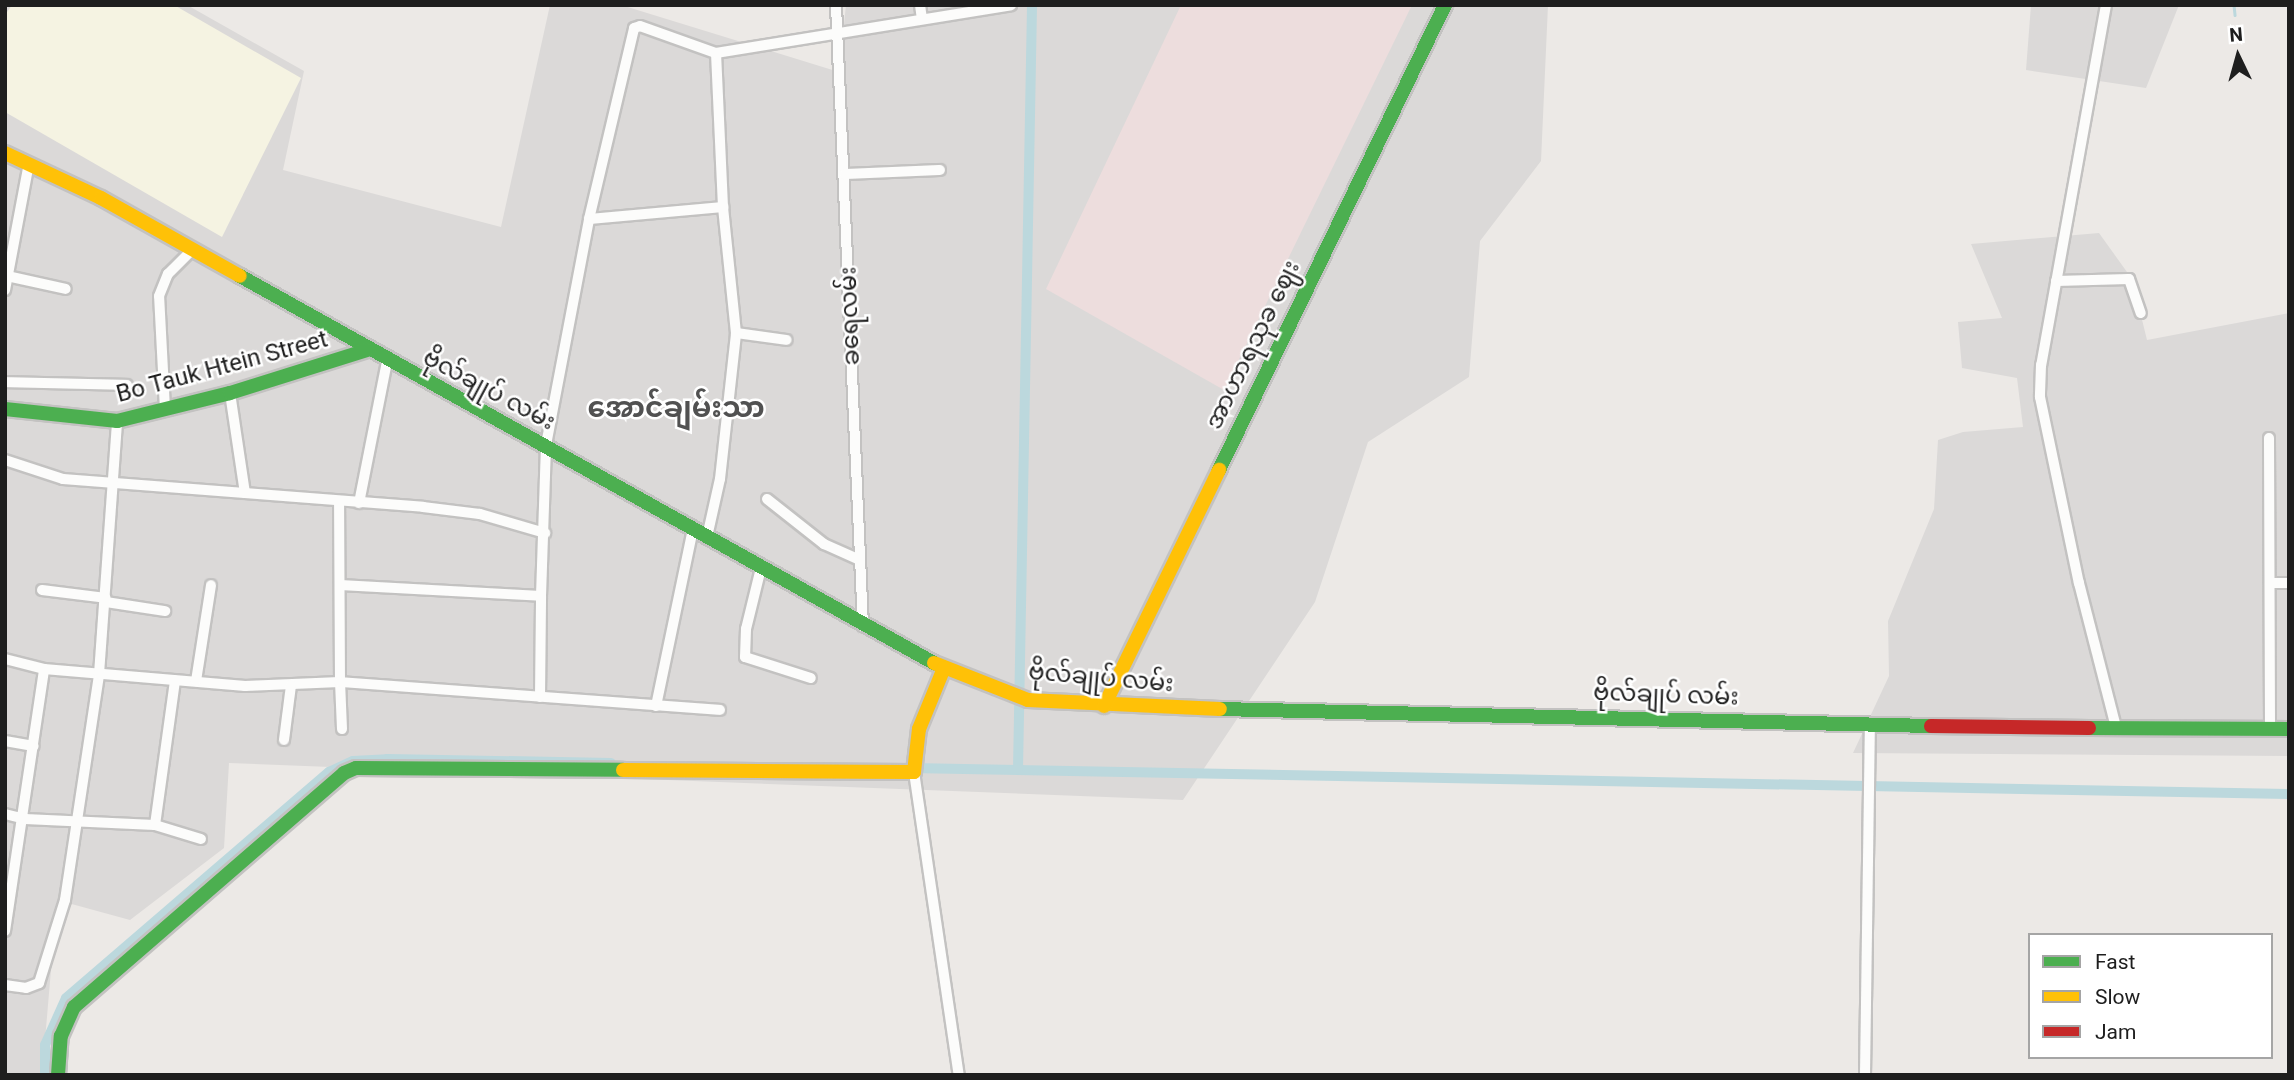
<!DOCTYPE html>
<html>
<head>
<meta charset="utf-8">
<style>
	body { margin:0 }
	#map { position:relative; width:2294px; height:1080px; overflow:hidden; background:#ece9e6; font-family:Roboto,"Noto Sans Myanmar",sans-serif }
	div>[style] { position:absolute }
	.residential>* { inset:0; background:#dbd9d8 }
	.commercial>* { inset:0; background:#eddddd }
	.education>* { inset:0; background:#f5f3e2 }
	.stream>* { height:2.5px; margin:-1.25px; padding:0 1.25px; transform-origin:1.25px; border-radius:1.25px; background:#bcd8dd }
	.canal>* { height:10px; margin:-5px; padding:0 5px; transform-origin:5px; border-radius:5px; background:#bcd8dd }
	.roads { filter:drop-shadow(2px 0 #c3c2c1) drop-shadow(-2px 0 #c3c2c1) drop-shadow(0 2px #c3c2c1) drop-shadow(0 -2px #c3c2c1) }
	.street>* { height:10px; margin:-5px; padding:0 5px; transform-origin:5px; border-radius:5px; background:#fcfcfb }
	.fast>* { height:14px; margin:-7px; padding:0 7px; transform-origin:7px; border-radius:7px; background:#4caf50 }
	.slow>* { height:14px; margin:-7px; padding:0 7px; transform-origin:7px; border-radius:7px; background:#ffc107 }
	.jam>* { height:14px; margin:-7px; padding:0 7px; transform-origin:7px; border-radius:7px; background:#c62828 }
	span { translate:-50% -50%; white-space:nowrap; text-align:center; line-height:1.15; -webkit-text-stroke:5px #fff; paint-order:stroke }
	.street-label { font-size:24px; color:#1e1e1e }
	.quarter-label { font-size:28px; color:#515151; font-weight:700 }
	.frame { position:absolute; inset:0; border:7px solid #1e1e1e; pointer-events:none }
	.legend { position:absolute; left:2028px; top:933px; width:245px; height:126px; box-sizing:border-box; background:#fff; border:2px solid #a5a5a5; margin:0; padding:9px 12px; list-style:none; font-size:21px; color:#1e1e1e }
	.legend li { display:flex; align-items:center; gap:14px; height:35px }
	.legend b { width:35px; border:2px solid #a5a5a5 }
	.north { position:absolute; left:2203px; top:21px; width:70px; height:70px; -webkit-text-stroke:5px #fff; paint-order:stroke; rotate:355deg; font-size:19px; font-weight:700; line-height:28px; text-align:center; color:#1e1e1e }
	.north::after { content:''; display:block; margin:auto; width:24px; height:32px; background:#1e1e1e; clip-path:polygon(50% 0,100% 100%,50% 72%,0 100%) }
</style>
</head>
<body>
<div id="map">
	<div class="residential">
		<div style="clip-path:polygon(5px 5px,187px 5px,304px 71px,283px 170px,501px 227px,550px 5px,621px 5px,839px 72px,846px 5px,1548px 5px,1541px 161px,1480px 241px,1469px 377px,1368px 442px,1315px 602px,1183px 800px,229px 763px,224px 848px,130px 920px,57px 900px,42px 1075px,5px 1075px)"></div>
		<div style="clip-path:polygon(2031px 5px,2179px 5px,2146px 88px,2026px 70px)"></div>
		<div style="clip-path:polygon(2099px 233px,2132px 279px,2147px 340px,2289px 313px,2289px 756px,1853px 753px,1889px 676px,1888px 621px,1934px 509px,1938px 440px,1963px 432px,2023px 427px,2017px 378px,1962px 368px,1958px 322px,2002px 318px,1971px 244px)"></div>
	</div>
	<div class="commercial">
		<div style="clip-path:polygon(1181px 5px,1412px 5px,1224px 390px,1046px 289px)"></div>
	</div>
	<div class="education">
		<div style="clip-path:polygon(12px 5px,174px 5px,301px 78px,222px 237px,5px 112px,5px 15px)"></div>
	</div>
	<div class="stream">
		<div style="left:2234px;top:5px;width:10px;rotate:84deg"></div>
	</div>
	<div class="canal">
		<div style="left:910px;top:768px;width:1379px;rotate:1.08deg"></div>
		<div style="left:1018px;top:770px;width:765px;rotate:-88.95deg"></div>
		<div style="left:45px;top:1075px;width:30px;rotate:-90deg"></div>
		<div style="left:45px;top:1045px;width:51px;rotate:-65.9deg"></div>
		<div style="left:66px;top:998px;width:347px;rotate:-40.7deg"></div>
		<div style="left:329px;top:772px;width:26px;rotate:-25deg"></div>
		<div style="left:353px;top:761px;width:34px;rotate:-3deg"></div>
		<div style="left:387px;top:759px;width:224px;rotate:1deg"></div>
	</div>
	<div class="roads">
		<div class="street">
			<div style="left:836px;top:5px;width:622px;rotate:87.51deg"></div>
			<div style="left:920px;top:5px;width:14px;rotate:82deg"></div>
			<div style="left:2106px;top:5px;width:366px;rotate:100.2deg"></div>
			<div style="left:2041px;top:365px;width:32px;rotate:92deg"></div>
			<div style="left:2040px;top:397px;width:190px;rotate:78.2deg"></div>
			<div style="left:2079px;top:583px;width:149px;rotate:75.6deg"></div>
			<div style="left:845px;top:174px;width:95px;rotate:-2.4deg"></div>
			<div style="left:589px;top:219px;width:135px;rotate:-5.1deg"></div>
			<div style="left:7px;top:276px;width:60px;rotate:12.4deg"></div>
			<div style="left:2056px;top:281px;width:73px;rotate:-1.6deg"></div>
			<div style="left:2129px;top:279px;width:36px;rotate:71deg"></div>
			<div style="left:5px;top:290px;width:129px;rotate:-79.3deg"></div>
			<div style="left:736px;top:333px;width:51px;rotate:7.8deg"></div>
			<div style="left:5px;top:382px;width:122px;rotate:1.4deg"></div>
			<div style="left:230px;top:393px;width:101px;rotate:81.5deg"></div>
			<div style="left:165px;top:409px;width:113px;rotate:-93deg"></div>
			<div style="left:159px;top:296px;width:24px;rotate:-68deg"></div>
			<div style="left:168px;top:274px;width:34px;rotate:-45deg"></div>
			<div style="left:2269px;top:438px;width:291px;rotate:89.8deg"></div>
			<div style="left:5px;top:460px;width:61px;rotate:18.1deg"></div>
			<div style="left:63px;top:479px;width:361px;rotate:4.4deg"></div>
			<div style="left:423px;top:507px;width:57px;rotate:7deg"></div>
			<div style="left:480px;top:514px;width:68px;rotate:16.3deg"></div>
			<div style="left:767px;top:499px;width:73px;rotate:38.3deg"></div>
			<div style="left:824px;top:544px;width:39px;rotate:24deg"></div>
			<div style="left:359px;top:503px;width:144px;rotate:-78.8deg"></div>
			<div style="left:707px;top:537px;width:59px;rotate:-77.4deg"></div>
			<div style="left:720px;top:479px;width:147px;rotate:-83.7deg"></div>
			<div style="left:736px;top:333px;width:127px;rotate:-95.9deg"></div>
			<div style="left:723px;top:207px;width:154px;rotate:-92.6deg"></div>
			<div style="left:761px;top:568px;width:63px;rotate:103.8deg"></div>
			<div style="left:746px;top:629px;width:28px;rotate:92deg"></div>
			<div style="left:745px;top:657px;width:69px;rotate:17.7deg"></div>
			<div style="left:2270px;top:583px;width:19px"></div>
			<div style="left:340px;top:585px;width:201px;rotate:3.1deg"></div>
			<div style="left:541px;top:596px;width:151px;rotate:-88.1deg"></div>
			<div style="left:546px;top:445px;width:230px;rotate:-79.2deg"></div>
			<div style="left:589px;top:219px;width:196px;rotate:-76.7deg"></div>
			<div style="left:634px;top:28px;width:6px;rotate:-18deg"></div>
			<div style="left:640px;top:26px;width:81px;rotate:19.6deg"></div>
			<div style="left:716px;top:53px;width:299px;rotate:-9.2deg"></div>
			<div style="left:42px;top:590px;width:64px;rotate:7.1deg"></div>
			<div style="left:106px;top:602px;width:60px;rotate:8.7deg"></div>
			<div style="left:5px;top:659px;width:40px;rotate:14.4deg"></div>
			<div style="left:44px;top:669px;width:202px;rotate:4.8deg"></div>
			<div style="left:245px;top:686px;width:95px;rotate:-2.4deg"></div>
			<div style="left:340px;top:682px;width:179px;rotate:-90.3deg"></div>
			<div style="left:196px;top:681px;width:97px;rotate:-81.1deg"></div>
			<div style="left:540px;top:697px;width:101px;rotate:-89.4deg"></div>
			<div style="left:656px;top:706px;width:181px;rotate:-78.2deg"></div>
			<div style="left:342px;top:729px;width:47px;rotate:-92.4deg"></div>
			<div style="left:340px;top:682px;width:381px;rotate:4.2deg"></div>
			<div style="left:284px;top:740px;width:55px;rotate:-82.7deg"></div>
			<div style="left:5px;top:741px;width:29px;rotate:10deg"></div>
			<div style="left:914px;top:772px;width:306px;rotate:81.6deg"></div>
			<div style="left:5px;top:814px;width:21px;rotate:14deg"></div>
			<div style="left:25px;top:819px;width:130px;rotate:2.6deg"></div>
			<div style="left:155px;top:825px;width:48px;rotate:16.9deg"></div>
			<div style="left:155px;top:825px;width:146px;rotate:-82.1deg"></div>
			<div style="left:5px;top:931px;width:265px;rotate:-81.5deg"></div>
			<div style="left:5px;top:985px;width:21px;rotate:8deg"></div>
			<div style="left:26px;top:988px;width:14px;rotate:-21deg"></div>
			<div style="left:39px;top:983px;width:87px;rotate:-72.6deg"></div>
			<div style="left:65px;top:900px;width:229px;rotate:-81.4deg"></div>
			<div style="left:99px;top:674px;width:254px;rotate:-85.9deg"></div>
			<div style="left:1865px;top:1075px;width:351px;rotate:-89.2deg"></div>
		</div>
		<div class="fast">
			<div style="left:240px;top:276px;width:795px;rotate:29.15deg"></div>
			<div style="left:5px;top:409px;width:113px;rotate:6.1deg"></div>
			<div style="left:117px;top:421px;width:116px;rotate:-13.9deg"></div>
			<div style="left:230px;top:393px;width:144px;rotate:-17.4deg"></div>
			<div style="left:1219px;top:470px;width:517px;rotate:-64.08deg"></div>
			<div style="left:1220px;top:709px;width:711px;rotate:1.37deg"></div>
			<div style="left:2089px;top:728px;width:200px;rotate:0.3deg"></div>
			<div style="left:58px;top:1075px;width:39px;rotate:-86deg"></div>
			<div style="left:61px;top:1036px;width:32px;rotate:-66deg"></div>
			<div style="left:74px;top:1007px;width:357px;rotate:-40.9deg"></div>
			<div style="left:344px;top:773px;width:13px;rotate:-23deg"></div>
			<div style="left:356px;top:768px;width:267px;rotate:0.4deg"></div>
		</div>
		<div class="slow">
			<div style="left:5px;top:153px;width:106px;rotate:25.1deg"></div>
			<div style="left:101px;top:198px;width:159px;rotate:29.3deg"></div>
			<div style="left:934px;top:663px;width:101px;rotate:21.5deg"></div>
			<div style="left:1028px;top:700px;width:192px;rotate:2.7deg"></div>
			<div style="left:1104px;top:706px;width:263px;rotate:-64deg"></div>
			<div style="left:623px;top:770px;width:291px;rotate:0.4deg"></div>
			<div style="left:914px;top:772px;width:43px;rotate:-83.4deg"></div>
			<div style="left:919px;top:729px;width:66px;rotate:-67.7deg"></div>
		</div>
		<div class="jam">
			<div style="left:1931px;top:726px;width:158px;rotate:0.7deg"></div>
		</div>
	</div>
	<div class="street-label">
		<span style="left:850px;top:316px;rotate:-92deg">ခရေလမ်း</span>
		<span style="left:1253px;top:345px;rotate:-64deg">အာဟာရသုခ ဈေး</span>
		<span style="left:222px;top:367px;rotate:-15deg">Bo Tauk Htein Street</span>
		<span style="left:489px;top:390px;rotate:28deg">ဗိုလ်ချုပ် လမ်း</span>
		<span style="left:1101px;top:678px;rotate:5deg">ဗိုလ်ချုပ် လမ်း</span>
		<span style="left:1666px;top:695px;rotate:2deg">ဗိုလ်ချုပ် လမ်း</span>
	</div>
	<div class="quarter-label">
		<span style="left:676px;top:408px">အောင်ချမ်းသာ</span>
	</div>
	<div class="frame"></div>
	<ul class="legend">
	<li><b style="height:9px;background:#4caf50"></b>Fast</li>
	<li><b style="height:9px;background:#ffc107"></b>Slow</li>
	<li><b style="height:9px;background:#c62828"></b>Jam</li>
	</ul>
	<div class="north">N</div>
</div>
</body>
</html>
